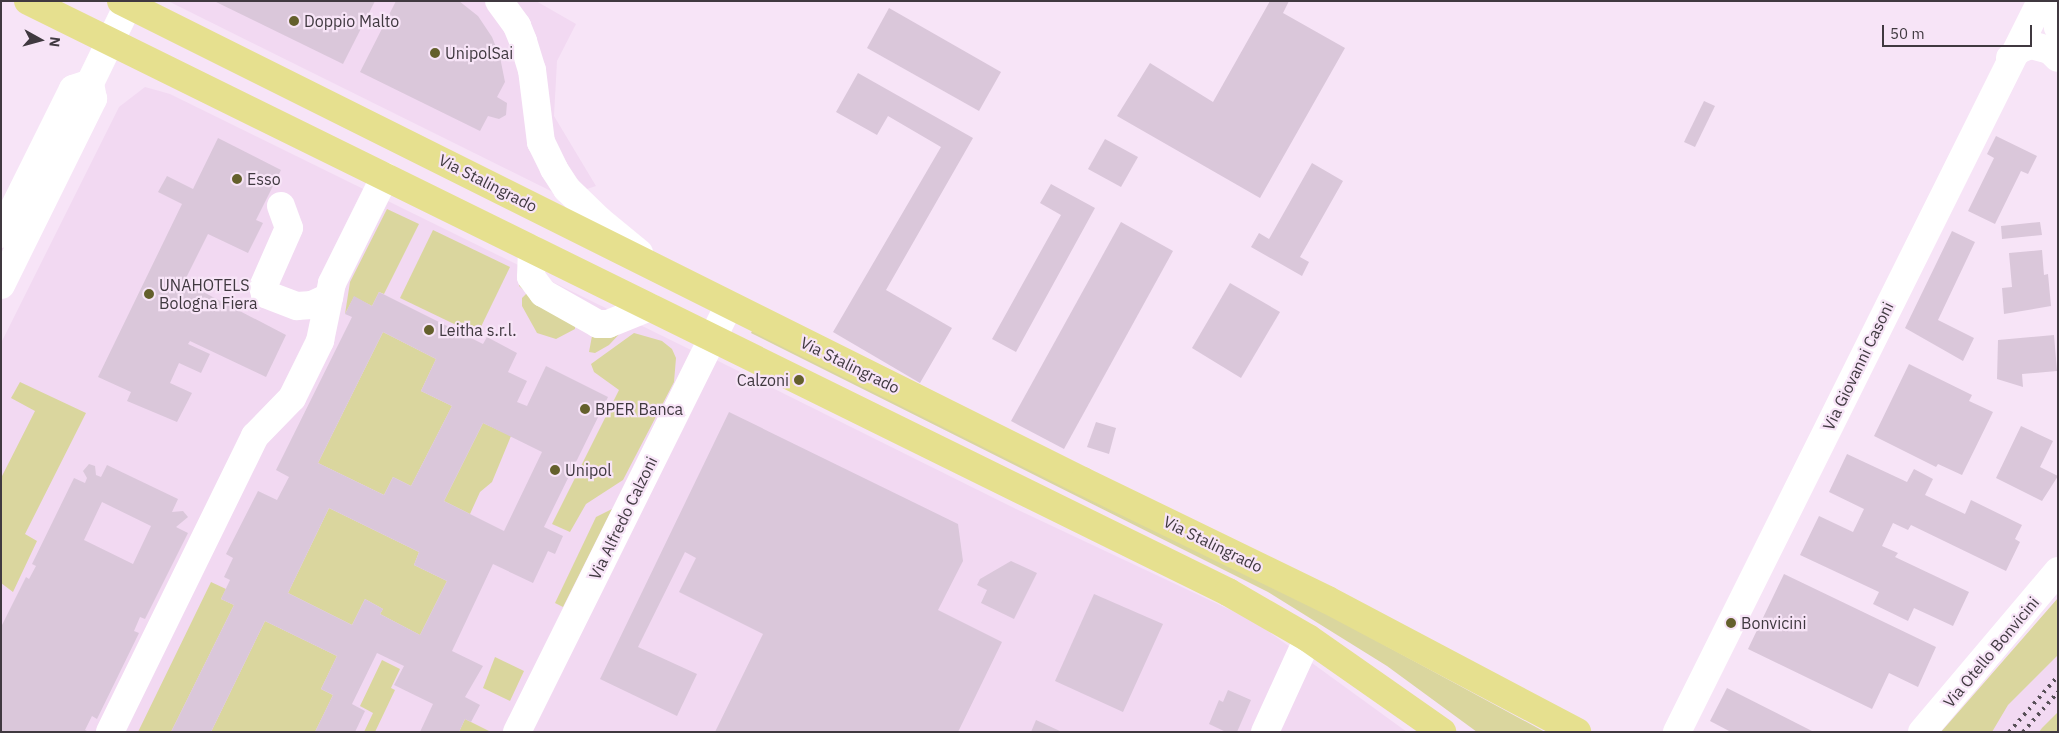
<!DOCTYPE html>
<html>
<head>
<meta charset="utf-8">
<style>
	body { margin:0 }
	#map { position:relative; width:2059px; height:733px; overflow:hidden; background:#f7e4f7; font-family:"IBM Plex Sans",sans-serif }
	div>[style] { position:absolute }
	.built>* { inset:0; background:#f2d9f2 }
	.green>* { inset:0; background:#dad69e }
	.building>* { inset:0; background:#dac7da }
	.minor>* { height:28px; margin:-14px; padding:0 14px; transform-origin:14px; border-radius:14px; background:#fff }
	.major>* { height:28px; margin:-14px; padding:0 14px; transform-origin:14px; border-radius:14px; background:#e6e08f }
	.rail>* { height:4px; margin-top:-2px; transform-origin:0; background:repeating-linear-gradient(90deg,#574f57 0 2.5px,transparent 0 7.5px) }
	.dots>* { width:14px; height:14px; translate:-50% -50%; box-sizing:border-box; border:2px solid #f7e4f7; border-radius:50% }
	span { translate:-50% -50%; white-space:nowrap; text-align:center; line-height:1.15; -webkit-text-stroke:4.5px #f7e4f7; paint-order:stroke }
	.poi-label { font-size:16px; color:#403940 }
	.left { translate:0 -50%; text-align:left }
	.right { translate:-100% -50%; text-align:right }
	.street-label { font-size:16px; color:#403940 }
	.frame { position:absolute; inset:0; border:2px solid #403940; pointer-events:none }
	.north { position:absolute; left:15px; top:15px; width:50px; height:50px; -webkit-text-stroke:4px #f7e4f7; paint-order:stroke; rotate:97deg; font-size:14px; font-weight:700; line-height:20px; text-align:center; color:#403940 }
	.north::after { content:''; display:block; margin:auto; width:18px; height:22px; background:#403940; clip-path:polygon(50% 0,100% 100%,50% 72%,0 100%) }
	.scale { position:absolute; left:1882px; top:25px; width:150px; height:22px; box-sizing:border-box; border:2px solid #403940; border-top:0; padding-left:6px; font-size:15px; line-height:18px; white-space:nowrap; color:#403940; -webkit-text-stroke:4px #f7e4f7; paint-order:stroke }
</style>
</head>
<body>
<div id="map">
	<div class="built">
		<div style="clip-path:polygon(168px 1px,536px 1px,576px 24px,557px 61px,554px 116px,596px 186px,563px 197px)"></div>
		<div style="clip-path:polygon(145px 87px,170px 94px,691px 350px,505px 732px,1px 732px,1px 343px,119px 107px)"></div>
		<div style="clip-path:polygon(704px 354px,1014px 508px,1254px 621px,1407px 732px,521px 732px)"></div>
		<div style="clip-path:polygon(2058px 598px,2058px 732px,1941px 732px,1966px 706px)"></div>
	</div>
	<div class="green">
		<div style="clip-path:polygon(387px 209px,419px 224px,384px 294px,379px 292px,372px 306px,354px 297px,345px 314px,350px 282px)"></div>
		<div style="clip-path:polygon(433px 230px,510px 267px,477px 335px,400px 298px)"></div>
		<div style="clip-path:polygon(521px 279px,575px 325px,575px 329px,556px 339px,537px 333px,522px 306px,522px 298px,527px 293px,519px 286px)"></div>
		<div style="clip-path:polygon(625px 328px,609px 345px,595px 353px,589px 352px,592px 336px)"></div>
		<div style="clip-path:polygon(753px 329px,1318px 609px,1545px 732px,1477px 732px,1387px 666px,1268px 592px,751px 333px)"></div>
		<div style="clip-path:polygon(383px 332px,436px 359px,421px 391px,452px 406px,411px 486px,393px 477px,384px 495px,318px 463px)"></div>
		<div style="clip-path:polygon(634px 333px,662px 341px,672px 349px,676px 358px,674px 382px,623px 480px,586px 504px,570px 532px,552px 524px,619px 390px,594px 372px,591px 364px)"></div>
		<div style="clip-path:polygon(20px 382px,86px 413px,25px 534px,37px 541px,13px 592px,1px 583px,1px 478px,35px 411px,11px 398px)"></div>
		<div style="clip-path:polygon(483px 423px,511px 436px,492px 482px,480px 492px,470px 514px,444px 501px)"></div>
		<div style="clip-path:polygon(329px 508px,419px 552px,414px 565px,447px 581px,420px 635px,380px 614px,383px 609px,365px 599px,352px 625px,288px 593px)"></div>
		<div style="clip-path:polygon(612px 509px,563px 607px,555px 603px,596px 517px)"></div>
		<div style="clip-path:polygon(211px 582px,226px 589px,221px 599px,234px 605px,171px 732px,138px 732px)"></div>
		<div style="clip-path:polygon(2058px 598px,2058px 655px,2008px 705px,1992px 732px,1941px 732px)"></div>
		<div style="clip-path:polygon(265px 621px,337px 656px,321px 689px,333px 695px,315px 732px,211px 732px)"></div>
		<div style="clip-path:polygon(495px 657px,524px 671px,510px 701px,483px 688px)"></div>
		<div style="clip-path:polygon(382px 660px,400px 669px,391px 688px,395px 690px,375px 732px,364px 732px,373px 713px,360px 706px)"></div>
		<div style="clip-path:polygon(2058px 712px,2058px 732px,2039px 732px,2042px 728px)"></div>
		<div style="clip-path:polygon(465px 719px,491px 732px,459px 732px)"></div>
	</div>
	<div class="building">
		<div style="clip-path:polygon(214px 1px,375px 1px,343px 64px)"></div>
		<div style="clip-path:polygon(396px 1px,459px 1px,478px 16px,492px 37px,500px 57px,505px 82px,497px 97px,507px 103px,506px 115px,499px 119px,488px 116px,480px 131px,360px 72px)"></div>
		<div style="clip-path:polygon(1270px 1px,1289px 1px,1283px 13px,1345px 48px,1260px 198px,1117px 116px,1150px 63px,1213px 102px)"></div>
		<div style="clip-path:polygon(889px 8px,1001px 72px,979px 111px,867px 48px)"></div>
		<div style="clip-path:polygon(858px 73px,973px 138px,886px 290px,952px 328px,920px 383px,833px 332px,941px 147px,888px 116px,877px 135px,836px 112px)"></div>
		<div style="clip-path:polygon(1704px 101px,1715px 106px,1695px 147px,1684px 142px)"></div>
		<div style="clip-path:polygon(1996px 136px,2037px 156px,2028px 174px,2021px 171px,1995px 224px,1968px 211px,1994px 158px,1987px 154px)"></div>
		<div style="clip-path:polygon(218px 138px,281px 170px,256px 220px,263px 223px,248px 253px,208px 234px,184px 282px,286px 335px,266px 377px,190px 341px,188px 344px,210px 354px,201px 373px,179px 363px,170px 383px,192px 393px,177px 422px,127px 401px,131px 392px,98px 377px,182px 204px,158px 192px,167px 176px,193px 189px)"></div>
		<div style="clip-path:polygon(1105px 139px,1138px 157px,1121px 187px,1088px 169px)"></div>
		<div style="clip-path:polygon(1312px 163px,1343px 181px,1300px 257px,1309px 262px,1302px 276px,1251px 247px,1259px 233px,1269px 239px)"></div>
		<div style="clip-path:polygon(1051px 184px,1095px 208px,1016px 352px,992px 339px,1061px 215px,1040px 203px)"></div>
		<div style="clip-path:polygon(1121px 222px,1173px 251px,1064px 449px,1011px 421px)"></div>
		<div style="clip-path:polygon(2040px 222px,2042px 235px,2002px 239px,2001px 226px)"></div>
		<div style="clip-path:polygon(1952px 231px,1975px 242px,1938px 320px,1974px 338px,1963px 361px,1905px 328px)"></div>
		<div style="clip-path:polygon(2042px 250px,2044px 275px,2048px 274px,2051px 306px,2004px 314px,2002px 288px,2012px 287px,2009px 253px)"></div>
		<div style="clip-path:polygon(1230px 283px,1280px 312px,1241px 378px,1192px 348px)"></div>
		<div style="clip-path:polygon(evenodd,379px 292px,483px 344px,487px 337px,517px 353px,508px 372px,527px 381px,517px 402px,527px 406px,546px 366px,608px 397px,544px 527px,563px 536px,555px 554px,548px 551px,533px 583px,493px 564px,452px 651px,483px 666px,465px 697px,480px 705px,471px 722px,465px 719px,459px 732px,420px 732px,433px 704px,394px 685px,404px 666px,377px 653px,352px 704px,365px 711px,355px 732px,315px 732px,333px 695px,321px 689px,337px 656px,265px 621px,211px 732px,171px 732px,234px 605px,221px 599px,230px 580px,224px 577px,233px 558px,226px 554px,258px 491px,277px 500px,289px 477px,276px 470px,352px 317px,345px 314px,354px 296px,372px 306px,379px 292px,383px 332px,436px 359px,421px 391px,452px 406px,411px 486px,393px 477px,384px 495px,318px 463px,383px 332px,379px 292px,483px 423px,542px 452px,504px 531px,444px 501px,483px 423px,379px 292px,329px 508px,419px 552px,414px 565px,447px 581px,420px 635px,380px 614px,383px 609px,365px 599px,352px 625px,288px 593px,329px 508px)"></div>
		<div style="clip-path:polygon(2054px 335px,2057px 371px,2022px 374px,2023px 387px,1997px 379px,1998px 340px)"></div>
		<div style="clip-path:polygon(1909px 364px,1972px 395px,1969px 401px,1993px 412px,1962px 475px,1938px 464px,1936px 467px,1874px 436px)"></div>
		<div style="clip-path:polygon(729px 412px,958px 524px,963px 561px,938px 610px,1002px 642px,958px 732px,715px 732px,763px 634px,679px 592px,696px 558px,685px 552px,638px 647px,697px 674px,677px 716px,600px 679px)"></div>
		<div style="clip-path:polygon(1096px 422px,1116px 428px,1109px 454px,1087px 447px)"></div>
		<div style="clip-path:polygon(2021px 426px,2053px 441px,2040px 467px,2058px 476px,2042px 501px,1996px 478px)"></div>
		<div style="clip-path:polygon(1847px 454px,1907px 482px,1914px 469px,1933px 479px,1925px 495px,1965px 514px,1971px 500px,2022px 525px,2015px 539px,2020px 542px,2006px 571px,1911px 525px,1908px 530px,1893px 523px,1882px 546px,1898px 553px,1895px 557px,1969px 592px,1953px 626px,1914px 608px,1908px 621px,1873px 604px,1879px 592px,1800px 555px,1819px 516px,1853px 532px,1864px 509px,1829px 492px)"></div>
		<div style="clip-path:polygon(evenodd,89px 464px,95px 466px,96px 475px,101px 477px,107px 465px,178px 499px,172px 512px,183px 511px,188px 517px,176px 527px,188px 533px,145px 619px,140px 617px,134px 631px,139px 633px,97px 719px,92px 716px,85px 730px,89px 732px,1px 732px,1px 627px,26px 577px,29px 579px,36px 566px,32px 564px,74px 478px,85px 483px,87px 478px,83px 471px,89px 464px,102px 502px,151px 526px,133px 564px,84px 540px,102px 502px)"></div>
		<div style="clip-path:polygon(1011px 561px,1037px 573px,1014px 619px,981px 603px,987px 590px,977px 585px,980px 579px)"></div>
		<div style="clip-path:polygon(1784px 574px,1936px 647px,1918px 687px,1889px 673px,1872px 709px,1748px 649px)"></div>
		<div style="clip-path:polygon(1094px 594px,1163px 624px,1123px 712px,1055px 681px)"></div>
		<div style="clip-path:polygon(1727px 688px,1814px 732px,1731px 732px,1710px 721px)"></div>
		<div style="clip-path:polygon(1228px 690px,1251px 700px,1237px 732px,1226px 732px,1209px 724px,1219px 700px,1223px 702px)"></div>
		<div style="clip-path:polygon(1036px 720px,1062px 732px,1031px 732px)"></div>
	</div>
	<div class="minor">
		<div style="left:499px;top:1px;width:31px;rotate:54deg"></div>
		<div style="left:517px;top:26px;width:16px;rotate:68deg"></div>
		<div style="left:523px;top:41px;width:30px;rotate:73deg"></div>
		<div style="left:532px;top:70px;width:73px;rotate:82.9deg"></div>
		<div style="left:541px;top:142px;width:30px;rotate:64deg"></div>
		<div style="left:554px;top:169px;width:24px;rotate:57deg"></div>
		<div style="left:567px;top:189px;width:45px;rotate:44.1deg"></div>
		<div style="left:599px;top:220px;width:52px;rotate:39.5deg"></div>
		<div style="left:2056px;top:1px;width:26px;rotate:86deg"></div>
		<div style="left:2010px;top:58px;width:13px;rotate:-42deg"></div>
		<div style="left:2020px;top:49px;width:12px;rotate:-20deg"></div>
		<div style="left:2031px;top:45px;width:20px;rotate:15deg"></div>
		<div style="left:2050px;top:50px;width:11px;rotate:45deg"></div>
		<div style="left:281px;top:206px;width:23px;rotate:70deg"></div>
		<div style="left:289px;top:228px;width:64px;rotate:113.8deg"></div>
		<div style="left:263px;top:287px;width:7px;rotate:74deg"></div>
		<div style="left:265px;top:294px;width:34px;rotate:21deg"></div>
		<div style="left:297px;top:306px;width:15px;rotate:-4deg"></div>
		<div style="left:312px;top:305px;width:19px;rotate:-25deg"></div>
		<div style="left:1px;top:234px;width:162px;rotate:-63.6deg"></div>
		<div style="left:73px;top:89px;width:18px;rotate:-19deg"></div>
		<div style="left:532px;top:249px;width:28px;rotate:92deg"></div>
		<div style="left:531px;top:277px;width:20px;rotate:53deg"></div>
		<div style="left:543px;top:293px;width:63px;rotate:29.4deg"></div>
		<div style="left:598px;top:324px;width:10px"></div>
		<div style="left:608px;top:324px;width:45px;rotate:-22deg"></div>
		<div style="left:1px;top:285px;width:208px;rotate:-63.7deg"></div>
		<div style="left:93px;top:99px;width:16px;rotate:-101deg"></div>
		<div style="left:90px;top:83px;width:91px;rotate:-64deg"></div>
		<div style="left:110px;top:732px;width:330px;rotate:-63.9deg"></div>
		<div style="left:255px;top:436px;width:53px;rotate:-45.8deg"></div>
		<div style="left:292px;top:398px;width:64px;rotate:-63.8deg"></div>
		<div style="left:320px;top:341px;width:59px;rotate:-78.3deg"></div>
		<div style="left:332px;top:283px;width:119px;rotate:-63.6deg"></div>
		<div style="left:517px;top:732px;width:477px;rotate:-63.6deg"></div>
		<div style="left:1265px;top:732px;width:103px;rotate:-65.4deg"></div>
		<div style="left:1677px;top:732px;width:817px;rotate:-63.53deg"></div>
		<div style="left:1922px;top:732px;width:211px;rotate:-49.8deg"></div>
	</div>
	<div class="major">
		<div style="left:28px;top:1px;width:1338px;rotate:26.22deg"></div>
		<div style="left:1228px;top:592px;width:92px;rotate:29.9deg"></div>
		<div style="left:1308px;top:638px;width:164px;rotate:35deg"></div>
		<div style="left:121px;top:1px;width:1075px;rotate:26.52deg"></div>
		<div style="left:1083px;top:481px;width:272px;rotate:25.9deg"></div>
		<div style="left:1328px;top:600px;width:282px;rotate:27.9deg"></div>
	</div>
	<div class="rail">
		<div style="left:2009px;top:732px;width:74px;rotate:-48.8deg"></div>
		<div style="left:2023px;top:732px;width:53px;rotate:-48.8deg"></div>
	</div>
	<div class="dots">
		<div style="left:294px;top:21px;background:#64602c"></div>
		<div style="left:435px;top:53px;background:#64602c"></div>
		<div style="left:237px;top:179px;background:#64602c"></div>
		<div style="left:149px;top:294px;background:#64602c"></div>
		<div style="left:429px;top:330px;background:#64602c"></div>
		<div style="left:799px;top:380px;background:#64602c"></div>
		<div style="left:585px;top:409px;background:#64602c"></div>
		<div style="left:555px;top:470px;background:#64602c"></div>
		<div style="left:1731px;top:623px;background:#64602c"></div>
	</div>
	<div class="poi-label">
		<span class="left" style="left:304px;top:21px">Doppio Malto</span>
		<span class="left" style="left:445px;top:53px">UnipolSai</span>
		<span class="left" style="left:247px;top:179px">Esso</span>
		<span class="left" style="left:159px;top:294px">UNAHOTELS<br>Bologna Fiera</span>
		<span class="left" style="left:439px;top:330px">Leitha s.r.l.</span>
		<span class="right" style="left:789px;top:380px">Calzoni</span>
		<span class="left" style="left:595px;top:409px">BPER Banca</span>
		<span class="left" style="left:565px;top:470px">Unipol</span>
		<span class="left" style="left:1741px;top:623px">Bonvicini</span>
	</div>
	<div class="street-label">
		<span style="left:488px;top:183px;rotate:27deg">Via Stalingrado</span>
		<span style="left:850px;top:365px;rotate:26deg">Via Stalingrado</span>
		<span style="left:1858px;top:366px;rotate:-64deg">Via Giovanni Casoni</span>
		<span style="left:623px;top:518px;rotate:-64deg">Via Alfredo Calzoni</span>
		<span style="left:1213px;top:544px;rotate:26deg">Via Stalingrado</span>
		<span style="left:1991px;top:652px;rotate:-50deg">Via Otello Bonvicini</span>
	</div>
	<div class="frame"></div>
	<div class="north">N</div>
	<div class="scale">50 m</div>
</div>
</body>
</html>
